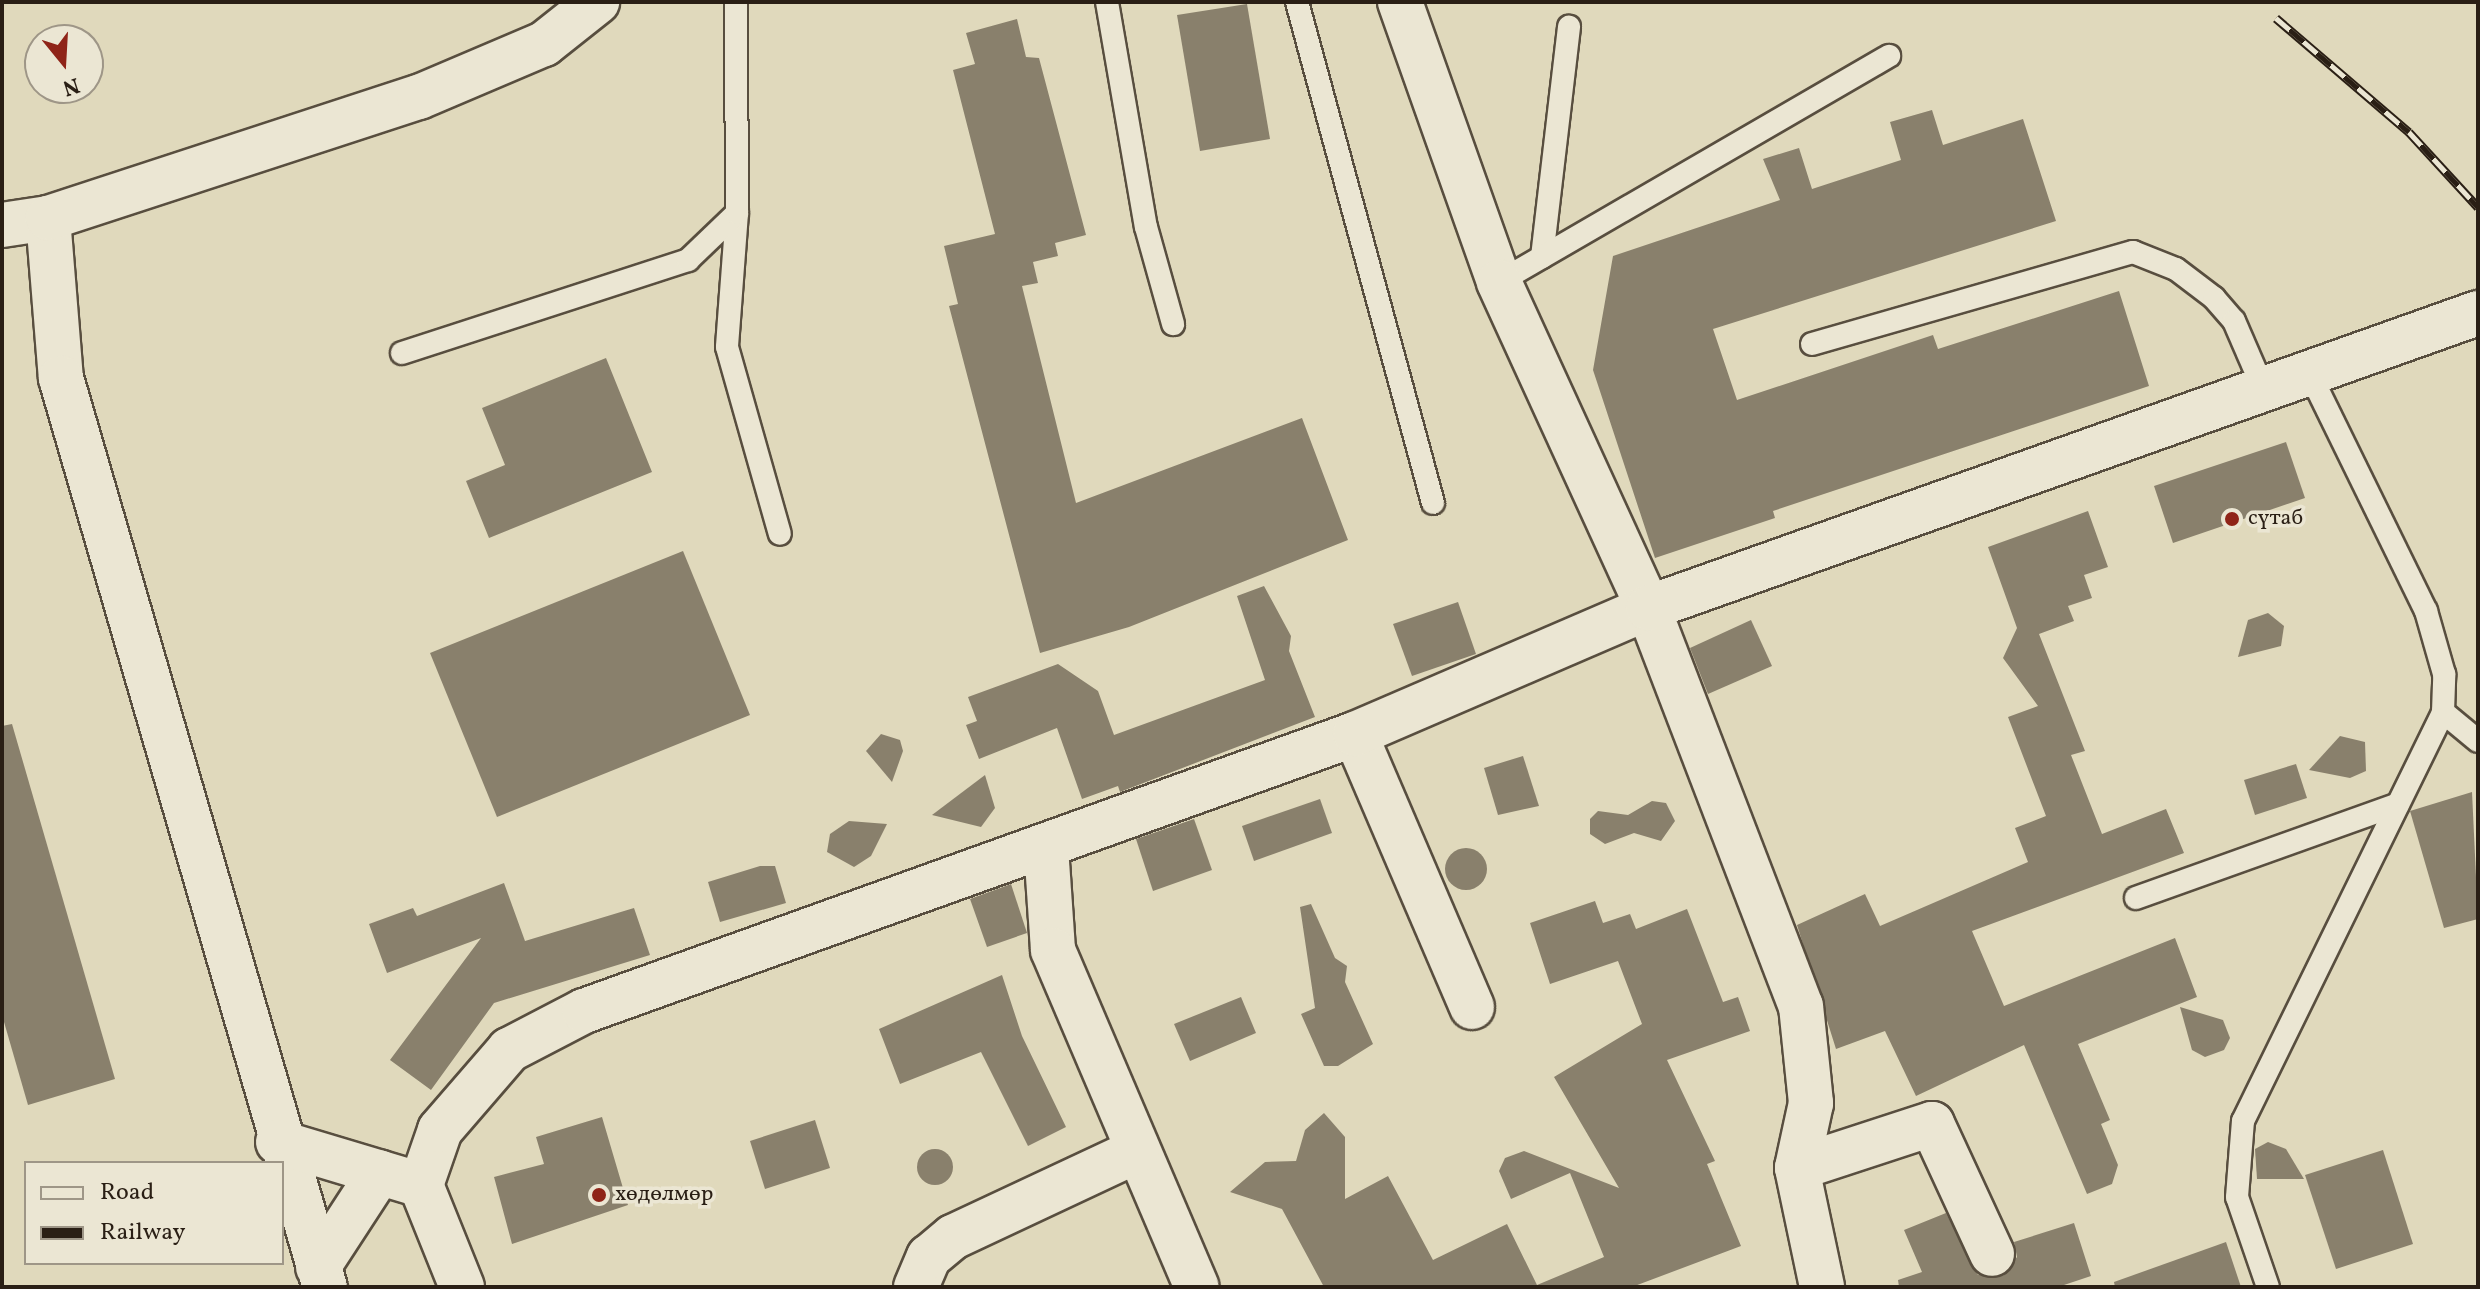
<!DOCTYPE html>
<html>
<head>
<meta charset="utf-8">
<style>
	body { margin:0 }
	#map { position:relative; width:2480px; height:1289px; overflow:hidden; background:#e0d9bc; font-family:Vollkorn,serif }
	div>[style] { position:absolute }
	.building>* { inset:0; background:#89806c }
	.round { border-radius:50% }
	.roads { filter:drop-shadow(2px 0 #584e3f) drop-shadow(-2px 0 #584e3f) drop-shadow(0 2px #584e3f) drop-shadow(0 -2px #584e3f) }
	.lane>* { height:22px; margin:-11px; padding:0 11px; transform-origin:11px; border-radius:11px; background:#ebe6d3 }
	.street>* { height:44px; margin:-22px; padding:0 22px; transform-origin:22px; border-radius:22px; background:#ebe6d3 }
	.secondary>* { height:44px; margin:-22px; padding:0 22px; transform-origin:22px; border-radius:22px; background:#ebe6d3 }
	.rail>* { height:9px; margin-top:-4.5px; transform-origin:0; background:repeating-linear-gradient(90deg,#ebe6d3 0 18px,#2a1f15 0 36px); box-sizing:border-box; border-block:2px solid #2a1f15 }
	.dots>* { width:22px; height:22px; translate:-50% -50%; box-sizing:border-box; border:4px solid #ebe6d3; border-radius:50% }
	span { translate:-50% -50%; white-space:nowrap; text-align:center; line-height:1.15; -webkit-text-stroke:7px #ebe6d3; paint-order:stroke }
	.poi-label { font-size:22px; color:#2a1f15 }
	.left { translate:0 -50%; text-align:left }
	.frame { position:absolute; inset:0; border:4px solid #2a1f15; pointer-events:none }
	.legend { position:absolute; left:24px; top:1161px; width:260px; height:104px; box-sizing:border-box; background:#ebe6d3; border:2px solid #9e9687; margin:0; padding:10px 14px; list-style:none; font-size:24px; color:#2a1f15 }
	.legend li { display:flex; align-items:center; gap:16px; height:40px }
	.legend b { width:40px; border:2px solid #9e9687 }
	.north { position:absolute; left:24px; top:24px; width:80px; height:80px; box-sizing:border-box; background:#ebe6d3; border:2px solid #9e9687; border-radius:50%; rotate:162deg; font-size:22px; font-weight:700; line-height:32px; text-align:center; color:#2a1f15 }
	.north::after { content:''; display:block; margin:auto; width:28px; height:36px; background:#8f2418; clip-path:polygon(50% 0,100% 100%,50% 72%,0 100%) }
</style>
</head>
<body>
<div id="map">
	<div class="building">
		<div style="clip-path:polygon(1247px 4px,1270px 139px,1200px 151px,1177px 15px)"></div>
		<div style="clip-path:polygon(1017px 19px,1026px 57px,1039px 58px,1086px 235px,1055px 243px,1058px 256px,1033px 262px,1038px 283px,1022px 286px,1076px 503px,1302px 418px,1348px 540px,1129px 627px,1040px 653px,949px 306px,958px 304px,944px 246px,995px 234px,953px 70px,975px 64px,966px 33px)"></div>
		<div style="clip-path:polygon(1932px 110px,1943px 145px,2023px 119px,2056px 221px,1713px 329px,1737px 400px,1933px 335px,1938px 349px,2119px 291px,2149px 386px,1773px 511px,1775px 518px,1655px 558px,1593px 370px,1613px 256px,1780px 200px,1763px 159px,1799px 148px,1812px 189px,1901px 160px,1890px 122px)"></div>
		<div style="clip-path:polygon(606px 358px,652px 472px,489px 538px,466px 481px,505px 465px,482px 408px)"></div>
		<div style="clip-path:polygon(2286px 442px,2305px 498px,2173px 543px,2154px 486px)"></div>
		<div style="clip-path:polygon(2088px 511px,2108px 567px,2084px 575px,2092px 598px,2068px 606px,2074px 621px,2039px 634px,2085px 751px,2071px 755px,2102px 834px,2166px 809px,2184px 853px,1972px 931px,2004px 1006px,2175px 938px,2197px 997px,2078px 1044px,2110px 1120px,2101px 1124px,2118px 1165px,2112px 1184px,2087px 1194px,2024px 1045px,1916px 1096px,1885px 1031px,1836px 1049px,1797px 925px,1865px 894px,1880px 926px,2028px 862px,2015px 828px,2046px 816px,2008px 717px,2038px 706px,2003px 658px,2017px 628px,1988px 547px)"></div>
		<div style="clip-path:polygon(683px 551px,750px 715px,497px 817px,430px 653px)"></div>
		<div style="clip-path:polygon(1264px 586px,1291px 636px,1289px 651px,1315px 717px,1120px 792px,1118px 786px,1082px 799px,1057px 728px,979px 759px,966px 725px,977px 721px,968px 697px,1058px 664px,1098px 691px,1114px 735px,1265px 680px,1237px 596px)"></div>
		<div style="clip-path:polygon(1458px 602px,1476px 654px,1412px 676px,1393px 624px)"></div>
		<div style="clip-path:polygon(2268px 613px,2284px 626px,2281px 646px,2238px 657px,2248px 620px)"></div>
		<div style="clip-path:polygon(1751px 620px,1772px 666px,1708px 694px,1690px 648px)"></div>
		<div style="clip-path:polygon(12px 724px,115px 1079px,28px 1105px,2px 1015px,2px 726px)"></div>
		<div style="clip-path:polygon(881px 734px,900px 740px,903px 751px,892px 782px,866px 751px)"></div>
		<div style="clip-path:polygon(2340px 736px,2365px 742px,2366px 771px,2350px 778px,2309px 770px)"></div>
		<div style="clip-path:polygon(1523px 756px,1539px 806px,1498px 815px,1484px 768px)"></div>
		<div style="clip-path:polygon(2296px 764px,2307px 798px,2255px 815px,2244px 780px)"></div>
		<div style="clip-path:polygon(985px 775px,995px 808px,981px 827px,932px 815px)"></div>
		<div style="clip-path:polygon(2472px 792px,2478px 919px,2444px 928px,2410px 811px)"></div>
		<div style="clip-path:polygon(1320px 799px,1332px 833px,1254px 861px,1242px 826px)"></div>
		<div style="clip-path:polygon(1652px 801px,1666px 803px,1675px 821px,1661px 841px,1634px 833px,1605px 844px,1590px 834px,1590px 819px,1598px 811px,1628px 815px)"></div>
		<div style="clip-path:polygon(1194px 819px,1212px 870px,1153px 891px,1136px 839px)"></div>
		<div style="clip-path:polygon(849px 821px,887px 824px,871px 856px,854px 867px,827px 852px,830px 834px)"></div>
		<div class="round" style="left:1445px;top:848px;width:42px;height:42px"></div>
		<div style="clip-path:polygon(760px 866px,775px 866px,786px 903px,720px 922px,708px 882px)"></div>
		<div style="clip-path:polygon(504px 883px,525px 941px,634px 908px,650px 955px,494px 1003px,431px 1090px,390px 1060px,481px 938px,387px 973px,369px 924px,413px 908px,417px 916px)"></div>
		<div style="clip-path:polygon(1011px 884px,1027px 933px,987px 947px,970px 899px)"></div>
		<div style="clip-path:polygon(1595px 901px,1603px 923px,1630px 914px,1636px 929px,1687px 909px,1723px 1002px,1738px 997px,1750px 1031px,1667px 1060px,1715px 1161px,1707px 1164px,1741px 1246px,1632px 1287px,1324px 1287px,1282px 1209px,1230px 1192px,1265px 1162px,1296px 1161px,1305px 1130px,1324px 1113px,1345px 1137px,1345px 1199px,1388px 1176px,1433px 1260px,1507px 1224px,1537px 1285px,1604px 1257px,1570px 1173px,1511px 1199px,1499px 1171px,1505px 1158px,1524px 1151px,1619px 1188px,1554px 1077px,1642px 1024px,1618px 961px,1550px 984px,1530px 923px)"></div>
		<div style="clip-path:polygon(1311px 904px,1335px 958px,1347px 966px,1345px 982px,1373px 1044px,1338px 1066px,1324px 1066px,1301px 1014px,1315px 1008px,1300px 907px)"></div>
		<div style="clip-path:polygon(1002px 975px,1022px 1036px,1066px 1127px,1028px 1146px,981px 1052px,900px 1084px,879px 1029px)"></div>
		<div style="clip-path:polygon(1241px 997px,1256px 1033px,1190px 1061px,1174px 1024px)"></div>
		<div style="clip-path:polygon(2180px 1007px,2223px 1020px,2230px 1038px,2224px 1050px,2205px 1057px,2192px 1050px)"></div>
		<div style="clip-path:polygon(602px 1117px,628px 1205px,512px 1244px,494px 1177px,544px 1164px,536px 1137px)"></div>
		<div style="clip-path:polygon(815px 1120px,830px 1168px,765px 1189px,750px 1141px)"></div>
		<div style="clip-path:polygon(2268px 1142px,2286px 1149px,2304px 1179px,2257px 1179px,2255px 1149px)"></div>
		<div class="round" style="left:917px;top:1149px;width:36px;height:36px"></div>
		<div style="clip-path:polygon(2383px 1150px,2413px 1244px,2336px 1269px,2305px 1175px)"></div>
		<div style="clip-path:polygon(1946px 1213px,1978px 1275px,2003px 1276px,2017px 1257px,2014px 1242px,2074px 1223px,2091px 1276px,2058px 1287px,1899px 1287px,1898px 1280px,1922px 1272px,1904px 1230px)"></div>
		<div style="clip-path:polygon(2226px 1242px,2241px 1287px,2115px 1287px,2114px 1282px)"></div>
	</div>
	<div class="roads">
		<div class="lane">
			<div style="left:1107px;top:2px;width:228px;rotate:80.2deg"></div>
			<div style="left:1146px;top:227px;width:101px;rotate:74.4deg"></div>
			<div style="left:1297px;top:2px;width:519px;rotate:74.81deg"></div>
			<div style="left:737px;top:213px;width:134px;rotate:94.3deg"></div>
			<div style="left:727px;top:347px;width:194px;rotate:74.2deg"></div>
			<div style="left:1542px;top:257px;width:232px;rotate:-83.3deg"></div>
			<div style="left:1499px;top:282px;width:451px;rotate:-30.1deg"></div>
			<div style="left:1812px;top:344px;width:334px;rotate:-16deg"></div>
			<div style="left:2133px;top:252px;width:46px;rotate:21.6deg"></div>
			<div style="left:2176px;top:269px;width:48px;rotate:37.3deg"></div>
			<div style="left:2214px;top:298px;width:30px;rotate:49deg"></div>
			<div style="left:2234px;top:321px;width:73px;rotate:66.6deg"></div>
			<div style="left:402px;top:353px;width:301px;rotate:-18deg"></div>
			<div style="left:688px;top:260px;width:68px;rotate:-43.8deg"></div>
			<div style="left:737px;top:213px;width:211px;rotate:-90.3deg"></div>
			<div style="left:2443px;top:712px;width:45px;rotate:39.6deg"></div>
			<div style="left:2136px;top:898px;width:278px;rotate:-19.7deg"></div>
			<div style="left:2268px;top:1287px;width:95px;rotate:-109deg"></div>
			<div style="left:2237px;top:1197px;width:76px;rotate:-85.5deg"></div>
			<div style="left:2243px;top:1121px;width:455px;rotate:-63.9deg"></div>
			<div style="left:2443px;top:712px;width:38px;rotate:-88deg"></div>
			<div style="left:2444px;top:674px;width:66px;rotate:-105.9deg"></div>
			<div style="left:2426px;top:611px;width:266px;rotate:-116.1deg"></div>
		</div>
		<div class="street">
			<div style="left:1400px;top:2px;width:297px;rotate:70.5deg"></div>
			<div style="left:1499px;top:282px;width:358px;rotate:65.4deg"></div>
			<div style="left:1648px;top:608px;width:426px;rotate:69deg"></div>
			<div style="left:1801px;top:1006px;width:98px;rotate:84.1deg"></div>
			<div style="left:1811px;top:1103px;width:66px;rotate:102.2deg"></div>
			<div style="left:1797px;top:1168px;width:122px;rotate:78.1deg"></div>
			<div style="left:48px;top:218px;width:161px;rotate:85.4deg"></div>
			<div style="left:61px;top:378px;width:947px;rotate:73.81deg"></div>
			<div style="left:1355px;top:734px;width:297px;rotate:66.8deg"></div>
			<div style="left:1046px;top:847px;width:103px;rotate:86.1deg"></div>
			<div style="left:1053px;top:950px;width:366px;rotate:66.9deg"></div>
			<div style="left:278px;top:1142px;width:149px;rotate:16.7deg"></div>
			<div style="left:1797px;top:1168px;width:142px;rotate:-18.1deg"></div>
			<div style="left:1932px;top:1124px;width:143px;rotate:65.2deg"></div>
			<div style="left:318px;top:1267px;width:113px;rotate:-56.9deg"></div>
			<div style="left:462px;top:1287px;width:110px;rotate:-111.9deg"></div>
			<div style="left:421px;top:1185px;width:58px;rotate:-70.9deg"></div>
			<div style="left:440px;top:1130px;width:106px;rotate:-49.2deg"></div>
			<div style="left:509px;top:1050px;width:85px;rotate:-27.5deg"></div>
			<div style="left:584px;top:1011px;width:819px;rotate:-19.76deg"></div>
			<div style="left:1355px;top:734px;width:319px;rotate:-23.3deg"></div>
			<div style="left:1648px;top:608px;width:881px;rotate:-19.57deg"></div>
			<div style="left:916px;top:1287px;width:33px;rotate:-67deg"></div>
			<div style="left:929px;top:1257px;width:31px;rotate:-40deg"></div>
			<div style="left:953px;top:1237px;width:203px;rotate:-25.1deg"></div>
		</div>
		<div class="secondary">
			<div style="left:2px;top:225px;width:47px;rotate:-8.7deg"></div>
			<div style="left:48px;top:218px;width:390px;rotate:-18.1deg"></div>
			<div style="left:419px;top:97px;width:136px;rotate:-23deg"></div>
			<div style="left:544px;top:44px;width:68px;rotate:-38.4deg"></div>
		</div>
	</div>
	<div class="rail">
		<div style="left:2276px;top:18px;width:175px;rotate:40.6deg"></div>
		<div style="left:2409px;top:132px;width:102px;rotate:47.4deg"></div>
	</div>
	<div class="dots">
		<div style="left:2232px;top:519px;background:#8f2418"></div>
		<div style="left:599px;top:1195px;background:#8f2418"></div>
	</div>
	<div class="poi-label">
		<span class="left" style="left:2248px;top:519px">сүтаб</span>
		<span class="left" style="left:615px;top:1195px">хөдөлмөр</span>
	</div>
	<div class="frame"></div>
	<ul class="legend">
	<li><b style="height:10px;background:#ebe6d3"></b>Road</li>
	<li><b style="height:10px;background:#2a1f15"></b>Railway</li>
	</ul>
	<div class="north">N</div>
</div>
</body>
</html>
